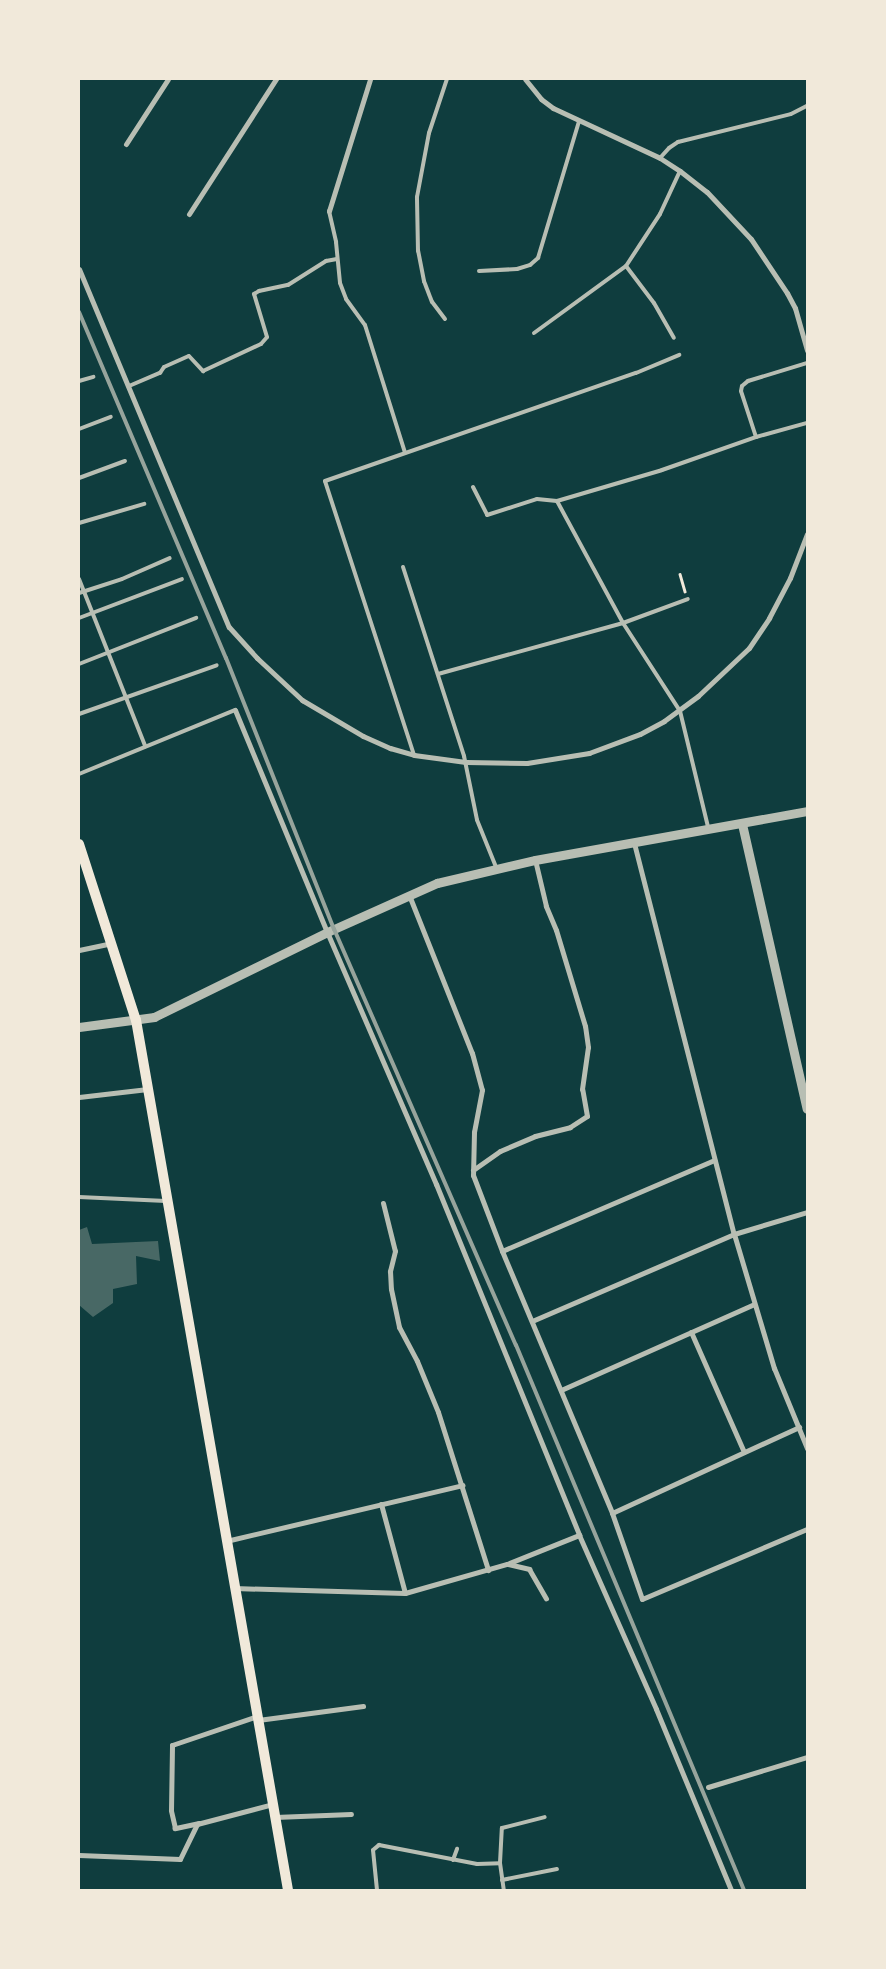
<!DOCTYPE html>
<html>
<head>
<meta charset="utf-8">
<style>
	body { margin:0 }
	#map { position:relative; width:886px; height:1969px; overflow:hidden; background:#0f3d3e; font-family:"Public Sans",sans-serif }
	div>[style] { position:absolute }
	.building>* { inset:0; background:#486865 }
	.path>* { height:2.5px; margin:-1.25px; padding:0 1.25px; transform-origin:1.25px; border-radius:1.25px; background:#f1e9da }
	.service>* { height:4px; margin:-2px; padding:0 2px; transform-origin:2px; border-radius:2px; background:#b8beb3 }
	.minor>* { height:5px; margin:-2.5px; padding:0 2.5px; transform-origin:2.5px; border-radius:2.5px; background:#b8beb3 }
	.tertiary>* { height:9px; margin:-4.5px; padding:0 4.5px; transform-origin:4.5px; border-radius:4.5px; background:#b8beb3 }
	.secondary>* { height:10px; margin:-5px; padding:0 5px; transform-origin:5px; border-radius:5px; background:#f1e9da }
	.rail>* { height:4px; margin:-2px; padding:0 2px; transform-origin:2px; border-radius:2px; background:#97a49c }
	span { translate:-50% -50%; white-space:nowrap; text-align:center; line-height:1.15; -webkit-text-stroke:4px #f1e9da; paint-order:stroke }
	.frame { position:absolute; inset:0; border:80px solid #f1e9da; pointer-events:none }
</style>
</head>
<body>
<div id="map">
	<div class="building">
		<div style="clip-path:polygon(87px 1227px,92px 1244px,158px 1241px,160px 1261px,136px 1256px,137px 1284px,113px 1289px,113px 1303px,93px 1317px,79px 1305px,79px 1230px)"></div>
	</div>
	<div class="path">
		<div style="left:680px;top:574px;width:18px;rotate:74deg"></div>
	</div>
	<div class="service">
		<div style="left:660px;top:158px;width:13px;rotate:-48deg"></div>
		<div style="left:669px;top:148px;width:11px;rotate:-34deg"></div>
		<div style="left:678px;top:142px;width:116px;rotate:-13.9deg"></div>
		<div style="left:791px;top:114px;width:18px;rotate:-27deg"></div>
		<div style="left:329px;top:211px;width:32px;rotate:77deg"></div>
		<div style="left:336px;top:242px;width:41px;rotate:84.4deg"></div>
		<div style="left:340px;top:283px;width:17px;rotate:69deg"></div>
		<div style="left:346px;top:299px;width:32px;rotate:54deg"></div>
		<div style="left:365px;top:325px;width:134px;rotate:72.6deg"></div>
		<div style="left:626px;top:266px;width:46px;rotate:52.9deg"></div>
		<div style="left:654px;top:303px;width:40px;rotate:60.3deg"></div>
		<div style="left:479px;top:271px;width:38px;rotate:-3deg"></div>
		<div style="left:517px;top:269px;width:14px;rotate:-17deg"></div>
		<div style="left:530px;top:265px;width:11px;rotate:-41deg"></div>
		<div style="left:538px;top:258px;width:143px;rotate:-73.3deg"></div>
		<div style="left:445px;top:319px;width:21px;rotate:-127deg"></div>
		<div style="left:432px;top:302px;width:22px;rotate:-111deg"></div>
		<div style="left:424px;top:281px;width:31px;rotate:-101deg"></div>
		<div style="left:418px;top:251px;width:54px;rotate:-91.1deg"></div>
		<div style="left:417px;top:197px;width:65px;rotate:-79.4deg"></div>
		<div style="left:429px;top:133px;width:57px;rotate:-71.6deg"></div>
		<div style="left:534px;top:333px;width:114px;rotate:-36.1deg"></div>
		<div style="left:626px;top:266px;width:62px;rotate:-56.8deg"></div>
		<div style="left:660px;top:214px;width:47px;rotate:-65.1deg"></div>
		<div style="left:79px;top:381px;width:15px;rotate:-16deg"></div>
		<div style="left:129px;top:386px;width:34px;rotate:-23deg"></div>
		<div style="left:160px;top:373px;width:7px;rotate:-56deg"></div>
		<div style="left:164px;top:367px;width:27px;rotate:-24deg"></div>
		<div style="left:189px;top:356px;width:21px;rotate:47deg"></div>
		<div style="left:203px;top:371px;width:64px;rotate:-25deg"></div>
		<div style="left:261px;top:344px;width:9px;rotate:-49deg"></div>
		<div style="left:267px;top:337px;width:45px;rotate:-106.8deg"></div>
		<div style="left:254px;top:294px;width:6px;rotate:-31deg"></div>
		<div style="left:259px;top:291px;width:30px;rotate:-12deg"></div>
		<div style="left:288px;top:285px;width:45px;rotate:-32.3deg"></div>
		<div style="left:326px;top:261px;width:11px;rotate:-10deg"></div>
		<div style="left:79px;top:429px;width:34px;rotate:-21deg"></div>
		<div style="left:756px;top:437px;width:53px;rotate:-15.4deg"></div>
		<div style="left:79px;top:478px;width:49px;rotate:-20.3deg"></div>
		<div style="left:473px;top:487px;width:31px;rotate:63deg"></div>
		<div style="left:487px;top:515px;width:52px;rotate:-17.7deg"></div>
		<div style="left:537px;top:499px;width:20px;rotate:6deg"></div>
		<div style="left:557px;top:501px;width:109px;rotate:-16.4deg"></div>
		<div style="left:662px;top:470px;width:100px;rotate:-19.3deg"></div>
		<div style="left:756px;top:437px;width:48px;rotate:-108.1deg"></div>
		<div style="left:741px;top:391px;width:5px;rotate:-79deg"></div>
		<div style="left:742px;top:386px;width:8px;rotate:-40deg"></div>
		<div style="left:748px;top:381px;width:62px;rotate:-17deg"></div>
		<div style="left:557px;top:501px;width:139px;rotate:61.6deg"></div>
		<div style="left:623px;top:623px;width:105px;rotate:57.1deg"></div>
		<div style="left:680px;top:711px;width:119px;rotate:76.4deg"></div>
		<div style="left:79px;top:523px;width:68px;rotate:-16.3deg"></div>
		<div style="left:403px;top:567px;width:199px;rotate:72.1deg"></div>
		<div style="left:464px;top:756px;width:65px;rotate:78.5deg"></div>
		<div style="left:477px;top:820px;width:51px;rotate:68deg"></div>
		<div style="left:79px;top:579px;width:180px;rotate:68.4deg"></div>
		<div style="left:79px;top:593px;width:45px;rotate:-18deg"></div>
		<div style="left:122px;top:579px;width:52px;rotate:-23.6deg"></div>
		<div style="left:79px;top:618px;width:110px;rotate:-20.7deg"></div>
		<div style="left:79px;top:664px;width:126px;rotate:-21.5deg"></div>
		<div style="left:438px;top:674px;width:192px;rotate:-15.4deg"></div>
		<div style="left:623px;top:623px;width:69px;rotate:-20.3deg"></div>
		<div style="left:79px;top:714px;width:146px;rotate:-19.5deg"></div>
		<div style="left:414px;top:755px;width:288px;rotate:-108deg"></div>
		<div style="left:325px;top:481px;width:329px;rotate:-19.2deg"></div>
		<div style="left:636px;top:373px;width:47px;rotate:-22.7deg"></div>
		<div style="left:79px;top:774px;width:169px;rotate:-22.3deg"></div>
		<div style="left:79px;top:1197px;width:87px;rotate:2.6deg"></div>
		<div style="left:453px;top:1860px;width:12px;rotate:-70deg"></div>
		<div style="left:500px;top:1863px;width:35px;rotate:-87deg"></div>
		<div style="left:502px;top:1828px;width:44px;rotate:-14.3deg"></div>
		<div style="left:502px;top:1880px;width:56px;rotate:-11.3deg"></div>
		<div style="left:377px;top:1890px;width:40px;rotate:-95.7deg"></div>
		<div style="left:373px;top:1850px;width:8px;rotate:-40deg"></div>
		<div style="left:379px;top:1845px;width:100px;rotate:11deg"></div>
		<div style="left:477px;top:1864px;width:23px;rotate:-2deg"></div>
		<div style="left:500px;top:1863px;width:27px;rotate:82deg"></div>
	</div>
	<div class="minor">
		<div style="left:525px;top:79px;width:26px;rotate:51deg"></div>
		<div style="left:541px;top:99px;width:15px;rotate:37deg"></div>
		<div style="left:553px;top:108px;width:118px;rotate:25deg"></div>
		<div style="left:660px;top:158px;width:24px;rotate:33deg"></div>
		<div style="left:680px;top:171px;width:34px;rotate:38deg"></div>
		<div style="left:707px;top:192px;width:64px;rotate:46.9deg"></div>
		<div style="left:751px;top:239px;width:65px;rotate:56.3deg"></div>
		<div style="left:787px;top:293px;width:17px;rotate:62deg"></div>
		<div style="left:795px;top:308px;width:44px;rotate:74.1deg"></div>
		<div style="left:126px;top:144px;width:77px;rotate:-57.1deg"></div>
		<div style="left:329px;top:211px;width:138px;rotate:-72.7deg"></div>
		<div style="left:189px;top:214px;width:161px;rotate:-57.2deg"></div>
		<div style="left:79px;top:269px;width:388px;rotate:67.3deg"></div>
		<div style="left:229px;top:627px;width:42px;rotate:47.9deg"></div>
		<div style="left:257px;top:658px;width:62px;rotate:43deg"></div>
		<div style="left:302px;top:700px;width:71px;rotate:30.5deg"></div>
		<div style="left:363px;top:736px;width:30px;rotate:24deg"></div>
		<div style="left:390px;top:748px;width:25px;rotate:16deg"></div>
		<div style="left:414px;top:755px;width:52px;rotate:7.7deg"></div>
		<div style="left:466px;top:762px;width:61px;rotate:0.9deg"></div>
		<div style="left:527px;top:763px;width:63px;rotate:-9.2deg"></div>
		<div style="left:589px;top:753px;width:54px;rotate:-20.4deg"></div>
		<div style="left:640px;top:734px;width:27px;rotate:-28deg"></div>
		<div style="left:664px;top:721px;width:42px;rotate:-36.3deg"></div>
		<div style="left:698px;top:696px;width:70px;rotate:-43.3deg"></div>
		<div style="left:749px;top:648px;width:36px;rotate:-56deg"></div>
		<div style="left:769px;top:618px;width:45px;rotate:-62.3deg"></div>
		<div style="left:790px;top:578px;width:47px;rotate:-68.9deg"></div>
		<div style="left:235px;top:710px;width:240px;rotate:67.5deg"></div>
		<div style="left:327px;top:932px;width:275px;rotate:66.6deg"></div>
		<div style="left:436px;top:1184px;width:379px;rotate:67.8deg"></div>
		<div style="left:579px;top:1535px;width:190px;rotate:66.1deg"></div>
		<div style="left:656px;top:1709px;width:196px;rotate:67.5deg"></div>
		<div style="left:634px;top:843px;width:404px;rotate:75.7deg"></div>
		<div style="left:734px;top:1234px;width:140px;rotate:73.4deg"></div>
		<div style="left:774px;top:1368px;width:87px;rotate:67.6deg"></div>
		<div style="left:409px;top:895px;width:170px;rotate:68.3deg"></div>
		<div style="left:472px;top:1053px;width:38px;rotate:75deg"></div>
		<div style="left:482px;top:1090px;width:43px;rotate:100.8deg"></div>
		<div style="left:474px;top:1132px;width:43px;rotate:91.3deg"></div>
		<div style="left:473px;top:1175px;width:81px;rotate:69.1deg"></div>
		<div style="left:502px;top:1251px;width:284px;rotate:67.2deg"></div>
		<div style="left:612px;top:1513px;width:91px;rotate:70.8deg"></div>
		<div style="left:642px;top:1599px;width:179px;rotate:-23deg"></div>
		<div style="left:79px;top:950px;width:34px;rotate:-12deg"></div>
		<div style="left:79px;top:1097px;width:69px;rotate:-6.6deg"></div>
		<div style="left:473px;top:1170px;width:33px;rotate:-35deg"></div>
		<div style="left:500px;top:1151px;width:38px;rotate:-23deg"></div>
		<div style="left:535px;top:1136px;width:36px;rotate:-14deg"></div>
		<div style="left:570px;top:1127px;width:20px;rotate:-33deg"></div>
		<div style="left:587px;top:1116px;width:27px;rotate:-100deg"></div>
		<div style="left:582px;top:1089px;width:42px;rotate:-81.9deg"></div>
		<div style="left:588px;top:1047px;width:21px;rotate:-98deg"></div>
		<div style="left:585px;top:1026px;width:100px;rotate:-106.8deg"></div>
		<div style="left:556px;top:930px;width:26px;rotate:-113deg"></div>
		<div style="left:546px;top:906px;width:47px;rotate:-103.4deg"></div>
		<div style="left:383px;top:1203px;width:49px;rotate:76deg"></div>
		<div style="left:395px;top:1251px;width:21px;rotate:104deg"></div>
		<div style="left:390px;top:1271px;width:18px;rotate:87deg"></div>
		<div style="left:391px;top:1289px;width:39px;rotate:78deg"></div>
		<div style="left:399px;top:1327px;width:38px;rotate:62deg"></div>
		<div style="left:417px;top:1361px;width:55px;rotate:67.6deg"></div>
		<div style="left:438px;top:1412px;width:166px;rotate:72.4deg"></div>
		<div style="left:502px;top:1251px;width:231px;rotate:-23.2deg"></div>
		<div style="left:532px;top:1321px;width:220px;rotate:-23.3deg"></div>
		<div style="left:734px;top:1234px;width:76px;rotate:-16.8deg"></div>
		<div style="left:691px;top:1332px;width:131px;rotate:66.2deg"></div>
		<div style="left:561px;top:1390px;width:211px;rotate:-24deg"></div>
		<div style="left:381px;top:1504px;width:92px;rotate:74.9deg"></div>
		<div style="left:612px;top:1513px;width:206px;rotate:-24.7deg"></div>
		<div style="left:226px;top:1541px;width:243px;rotate:-13.3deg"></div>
		<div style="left:508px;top:1564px;width:22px;rotate:13deg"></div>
		<div style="left:529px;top:1569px;width:34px;rotate:60deg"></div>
		<div style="left:234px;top:1588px;width:171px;rotate:1.7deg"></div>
		<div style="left:405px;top:1593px;width:106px;rotate:-15.9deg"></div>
		<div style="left:507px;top:1564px;width:78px;rotate:-21.9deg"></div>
		<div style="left:258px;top:1720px;width:106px;rotate:-7.6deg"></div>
		<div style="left:708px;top:1787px;width:103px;rotate:-16.9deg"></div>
		<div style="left:275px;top:1817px;width:76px;rotate:-2.3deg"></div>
		<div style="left:199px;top:1823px;width:25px;rotate:168deg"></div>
		<div style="left:175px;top:1828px;width:18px;rotate:-103deg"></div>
		<div style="left:171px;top:1810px;width:65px;rotate:-89.1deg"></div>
		<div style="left:172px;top:1745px;width:90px;rotate:-18.8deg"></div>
		<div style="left:79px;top:1855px;width:101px;rotate:2.3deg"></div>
		<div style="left:180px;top:1859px;width:39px;rotate:-64deg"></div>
		<div style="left:197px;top:1824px;width:79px;rotate:-14.7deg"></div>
	</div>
	<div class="tertiary">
		<div style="left:742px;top:824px;width:292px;rotate:77.2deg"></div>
		<div style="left:79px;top:1027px;width:76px;rotate:-7.6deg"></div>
		<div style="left:154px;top:1017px;width:200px;rotate:-26.1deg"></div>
		<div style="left:334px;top:929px;width:113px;rotate:-24.1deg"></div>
		<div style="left:437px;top:883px;width:101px;rotate:-13.2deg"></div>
		<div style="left:535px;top:860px;width:276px;rotate:-10.2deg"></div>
	</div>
	<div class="secondary">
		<div style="left:79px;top:844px;width:185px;rotate:72.1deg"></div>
		<div style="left:136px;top:1020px;width:883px;rotate:80.09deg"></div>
	</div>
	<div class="rail">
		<div style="left:79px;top:312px;width:376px;rotate:67deg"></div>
		<div style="left:226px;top:658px;width:292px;rotate:68.3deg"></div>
		<div style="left:334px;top:929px;width:454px;rotate:66.4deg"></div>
		<div style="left:516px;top:1345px;width:591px;rotate:67.3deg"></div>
	</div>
	<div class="frame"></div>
</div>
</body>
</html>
